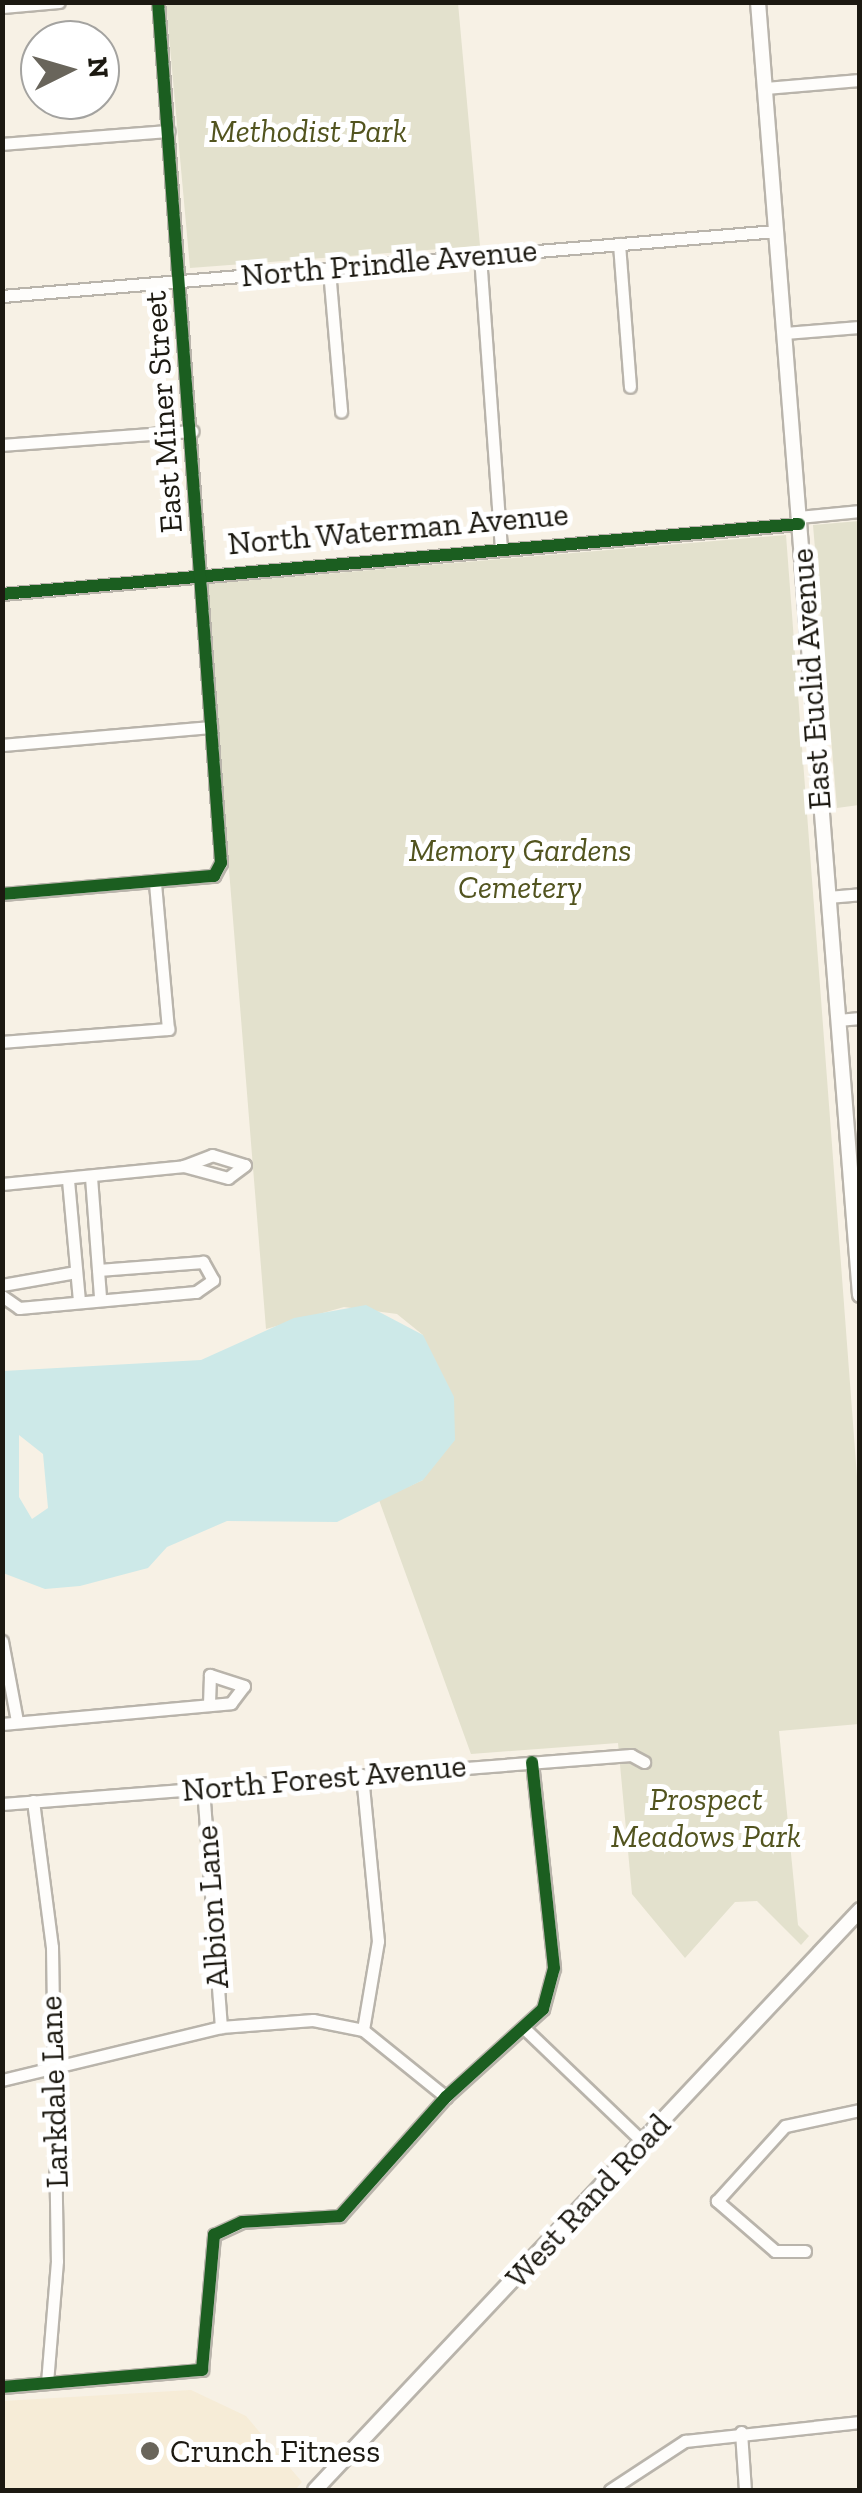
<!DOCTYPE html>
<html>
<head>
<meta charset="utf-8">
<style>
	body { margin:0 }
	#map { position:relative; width:862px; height:2493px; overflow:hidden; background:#f7f1e5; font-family:"Zilla Slab",serif }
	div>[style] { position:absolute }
	.built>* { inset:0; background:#f6ecd7 }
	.green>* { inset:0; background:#e3e1cd }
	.water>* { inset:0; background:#cde9e8 }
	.roads { filter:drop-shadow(2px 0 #b9b4ab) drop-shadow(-2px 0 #b9b4ab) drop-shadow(0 2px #b9b4ab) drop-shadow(0 -2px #b9b4ab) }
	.minor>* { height:11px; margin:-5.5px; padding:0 5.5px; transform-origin:5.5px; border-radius:5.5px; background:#fefdfb }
	.major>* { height:14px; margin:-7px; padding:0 7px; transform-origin:7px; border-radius:7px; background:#fefdfb }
	.cycleway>* { height:12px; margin:-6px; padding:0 6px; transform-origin:6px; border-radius:6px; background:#1b5e20 }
	.dots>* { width:28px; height:28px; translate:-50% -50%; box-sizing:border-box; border:5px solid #fff; border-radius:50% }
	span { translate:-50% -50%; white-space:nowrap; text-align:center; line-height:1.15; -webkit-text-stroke:10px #fff; paint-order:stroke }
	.park-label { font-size:32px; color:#52541f; font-style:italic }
	.street-label { font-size:32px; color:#1c1911 }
	.poi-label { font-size:32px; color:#1c1911 }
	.left { translate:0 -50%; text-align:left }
	.frame { position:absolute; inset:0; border:5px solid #1c1911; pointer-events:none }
	.north { position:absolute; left:20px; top:20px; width:100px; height:100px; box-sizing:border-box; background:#fff; border:2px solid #a4a3a0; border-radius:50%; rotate:85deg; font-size:28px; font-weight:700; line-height:40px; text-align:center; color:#1c1911 }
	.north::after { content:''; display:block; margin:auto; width:35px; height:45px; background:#69655b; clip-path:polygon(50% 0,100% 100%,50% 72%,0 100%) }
</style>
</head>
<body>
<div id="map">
	<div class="built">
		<div style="clip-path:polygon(191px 2390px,246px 2416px,302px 2482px,295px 2490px,3px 2490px,3px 2401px)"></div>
	</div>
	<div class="green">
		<div style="clip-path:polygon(166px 3px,458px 3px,480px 246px,190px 268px)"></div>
		<div style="clip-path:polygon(859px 521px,859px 805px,837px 808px,813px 525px)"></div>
		<div style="clip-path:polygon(786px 535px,860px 1516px,859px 1724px,779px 1731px,798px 1925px,809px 1936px,801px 1945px,757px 1901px,735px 1902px,685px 1958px,632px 1894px,618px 1743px,471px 1754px,379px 1500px,423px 1480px,423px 1335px,397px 1314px,344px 1307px,266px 1329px,206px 584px)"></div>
	</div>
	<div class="water">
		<div style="clip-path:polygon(evenodd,366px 1305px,423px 1335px,454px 1397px,455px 1440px,423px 1480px,337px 1522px,227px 1521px,167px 1547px,148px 1568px,80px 1586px,45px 1589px,3px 1573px,3px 1371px,201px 1360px,294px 1318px,366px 1305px,19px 1435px,43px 1454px,48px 1508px,32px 1519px,19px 1497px,19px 1435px)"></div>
	</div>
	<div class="roads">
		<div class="minor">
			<div style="left:2px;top:7px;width:57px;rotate:-5deg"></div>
			<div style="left:765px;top:88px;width:95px;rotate:-4.8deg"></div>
			<div style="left:2px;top:144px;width:167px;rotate:-4.5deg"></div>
			<div style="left:619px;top:244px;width:143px;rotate:85.6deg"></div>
			<div style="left:480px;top:256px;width:292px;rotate:85.9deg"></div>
			<div style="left:329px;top:270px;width:142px;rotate:85.1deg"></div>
			<div style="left:2px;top:296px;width:777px;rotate:-4.8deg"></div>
			<div style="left:784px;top:333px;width:76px;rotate:-4.5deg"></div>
			<div style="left:2px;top:445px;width:191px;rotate:-4.2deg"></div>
			<div style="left:799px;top:517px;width:61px;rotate:-5.6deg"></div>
			<div style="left:2px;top:594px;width:800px;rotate:-5.02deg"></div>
			<div style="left:2px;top:745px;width:210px;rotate:-4.9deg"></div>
			<div style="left:2px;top:894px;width:213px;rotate:-4.9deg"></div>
			<div style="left:214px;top:876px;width:15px;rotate:-62deg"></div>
			<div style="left:221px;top:863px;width:863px;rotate:-94.18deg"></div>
			<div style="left:828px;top:897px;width:32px;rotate:-5deg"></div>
			<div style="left:838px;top:1020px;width:22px;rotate:-5deg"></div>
			<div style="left:2px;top:1042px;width:167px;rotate:-4.5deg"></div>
			<div style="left:168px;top:1029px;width:148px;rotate:-95.1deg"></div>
			<div style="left:91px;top:1177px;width:120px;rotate:85.7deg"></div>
			<div style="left:68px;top:1180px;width:121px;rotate:84.8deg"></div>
			<div style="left:2px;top:1184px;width:183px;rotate:-5.6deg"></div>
			<div style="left:184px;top:1166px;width:30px;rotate:-21deg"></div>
			<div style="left:212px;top:1155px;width:34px;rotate:17deg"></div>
			<div style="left:245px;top:1165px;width:21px;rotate:143deg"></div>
			<div style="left:228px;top:1178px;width:46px;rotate:-164.7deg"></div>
			<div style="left:2px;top:1285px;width:75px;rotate:-10deg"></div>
			<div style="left:2px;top:1296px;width:21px;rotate:35deg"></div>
			<div style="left:19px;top:1308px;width:178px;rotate:-5.2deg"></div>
			<div style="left:196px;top:1292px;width:21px;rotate:-35deg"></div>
			<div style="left:213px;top:1280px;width:21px;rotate:-119deg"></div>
			<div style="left:203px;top:1262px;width:105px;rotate:175.6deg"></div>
			<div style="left:2px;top:1641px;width:81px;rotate:79.4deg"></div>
			<div style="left:2px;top:1724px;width:230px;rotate:-5.2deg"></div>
			<div style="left:231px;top:1703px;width:21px;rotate:-53deg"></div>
			<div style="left:244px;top:1686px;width:36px;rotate:-162deg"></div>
			<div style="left:210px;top:1675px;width:26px;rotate:92deg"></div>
			<div style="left:362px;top:1775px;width:167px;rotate:84.5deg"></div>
			<div style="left:378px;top:1941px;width:90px;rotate:99.6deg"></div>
			<div style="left:203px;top:1788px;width:240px;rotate:85.7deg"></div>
			<div style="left:33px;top:1801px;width:147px;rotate:82.6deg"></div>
			<div style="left:52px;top:1947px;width:314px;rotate:89.1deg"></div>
			<div style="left:57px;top:2261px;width:122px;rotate:94.7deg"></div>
			<div style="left:2px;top:1804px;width:631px;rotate:-4.45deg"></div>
			<div style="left:631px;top:1755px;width:15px;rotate:28deg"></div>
			<div style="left:524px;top:2028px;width:165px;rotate:43.8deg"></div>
			<div style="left:2px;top:2080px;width:225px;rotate:-13.6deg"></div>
			<div style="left:221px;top:2027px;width:92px;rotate:-4.4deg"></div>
			<div style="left:313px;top:2020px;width:51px;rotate:11.3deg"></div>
			<div style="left:363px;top:2030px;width:107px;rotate:38.9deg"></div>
			<div style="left:805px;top:2251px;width:30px;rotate:180deg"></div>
			<div style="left:775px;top:2251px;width:77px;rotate:-139.2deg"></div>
			<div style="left:717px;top:2201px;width:101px;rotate:-47.8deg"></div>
			<div style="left:785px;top:2126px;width:77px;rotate:-12deg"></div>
			<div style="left:2px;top:2387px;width:201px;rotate:-4.9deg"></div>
			<div style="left:202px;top:2370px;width:136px;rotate:-84.9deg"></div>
			<div style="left:214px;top:2235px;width:31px;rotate:-25deg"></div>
			<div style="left:242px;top:2222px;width:98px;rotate:-3.5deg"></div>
			<div style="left:340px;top:2216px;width:159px;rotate:-48.3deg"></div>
			<div style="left:446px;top:2097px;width:131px;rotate:-42.2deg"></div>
			<div style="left:543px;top:2009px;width:42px;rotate:-75deg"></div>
			<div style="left:554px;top:1968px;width:207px;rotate:-96.1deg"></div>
			<div style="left:741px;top:2432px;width:58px;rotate:86.1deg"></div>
			<div style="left:610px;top:2490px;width:90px;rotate:-33.2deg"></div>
			<div style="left:685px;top:2441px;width:176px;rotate:-6.2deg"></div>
		</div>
		<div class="major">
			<div style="left:758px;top:2px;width:1297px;rotate:85.49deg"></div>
			<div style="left:315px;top:2490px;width:796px;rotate:-46.78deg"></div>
		</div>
	</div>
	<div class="cycleway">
		<div style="left:2px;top:594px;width:800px;rotate:-5.02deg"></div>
		<div style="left:2px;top:894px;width:213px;rotate:-4.9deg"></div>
		<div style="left:214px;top:876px;width:15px;rotate:-62deg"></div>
		<div style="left:221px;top:863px;width:863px;rotate:-94.18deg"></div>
		<div style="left:2px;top:2387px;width:201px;rotate:-4.9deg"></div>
		<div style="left:202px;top:2370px;width:136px;rotate:-84.9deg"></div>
		<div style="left:214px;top:2235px;width:31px;rotate:-25deg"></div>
		<div style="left:242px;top:2222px;width:98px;rotate:-3.5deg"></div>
		<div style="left:340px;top:2216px;width:159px;rotate:-48.3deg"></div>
		<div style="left:446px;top:2097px;width:131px;rotate:-42.2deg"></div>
		<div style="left:543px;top:2009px;width:42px;rotate:-75deg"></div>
		<div style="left:554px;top:1968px;width:207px;rotate:-96.1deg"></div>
	</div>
	<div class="dots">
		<div style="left:150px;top:2451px;background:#69655b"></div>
	</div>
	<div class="park-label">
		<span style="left:308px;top:131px">Methodist Park</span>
		<span style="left:520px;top:869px">Memory Gardens<br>Cemetery</span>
		<span style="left:706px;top:1818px">Prospect<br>Meadows Park</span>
	</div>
	<div class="street-label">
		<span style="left:389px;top:263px;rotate:-5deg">North Prindle Avenue</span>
		<span style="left:163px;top:412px;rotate:-94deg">East Miner Street</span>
		<span style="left:398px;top:529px;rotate:-5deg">North Waterman Avenue</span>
		<span style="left:811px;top:679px;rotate:-94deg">East Euclid Avenue</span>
		<span style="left:324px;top:1778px;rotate:-5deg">North Forest Avenue</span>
		<span style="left:212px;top:1907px;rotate:-94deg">Albion Lane</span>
		<span style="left:54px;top:2092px;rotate:-92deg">Larkdale Lane</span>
		<span style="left:588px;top:2201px;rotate:-47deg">West Rand Road</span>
	</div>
	<div class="poi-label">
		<span class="left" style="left:170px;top:2451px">Crunch Fitness</span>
	</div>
	<div class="frame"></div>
	<div class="north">N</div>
</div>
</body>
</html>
